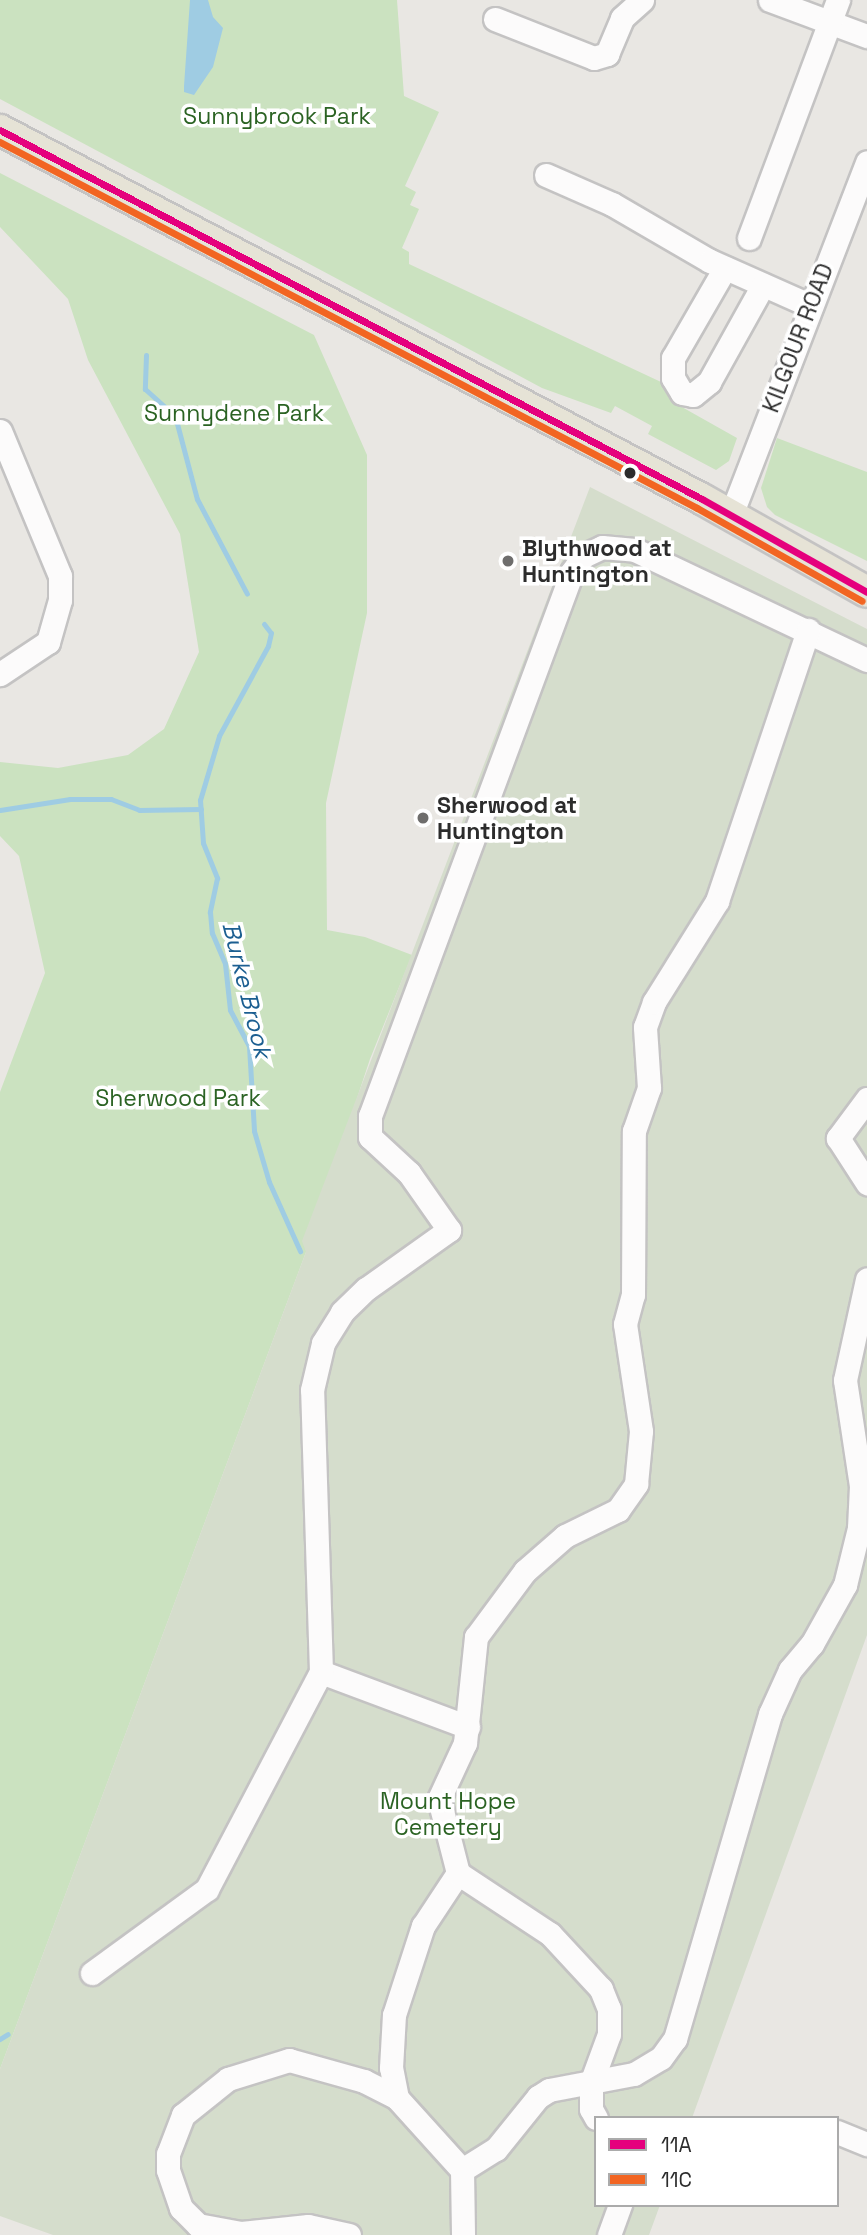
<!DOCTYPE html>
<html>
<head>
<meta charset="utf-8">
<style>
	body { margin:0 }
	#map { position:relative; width:867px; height:2235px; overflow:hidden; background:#e9e7e3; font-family:"Space Grotesk",sans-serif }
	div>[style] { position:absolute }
	.green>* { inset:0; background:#cbe2c0 }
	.cemetery>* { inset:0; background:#d5ddcc }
	.water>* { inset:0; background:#9fcce3 }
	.stream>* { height:5px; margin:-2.5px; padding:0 2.5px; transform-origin:2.5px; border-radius:2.5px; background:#9fcce3 }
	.roads { filter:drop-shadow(2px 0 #c4c3c3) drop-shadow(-2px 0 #c4c3c3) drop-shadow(0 2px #c4c3c3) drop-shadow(0 -2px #c4c3c3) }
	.minor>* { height:23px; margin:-11.5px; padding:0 11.5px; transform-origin:11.5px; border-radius:11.5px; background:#fcfbfb }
	.major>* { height:30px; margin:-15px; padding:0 15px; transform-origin:15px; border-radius:15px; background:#e6e3d6 }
	.bus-1>* { height:7px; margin:-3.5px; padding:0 3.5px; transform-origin:3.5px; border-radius:3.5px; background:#e5007d }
	.bus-2>* { height:7px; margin:-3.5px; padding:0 3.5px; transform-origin:3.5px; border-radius:3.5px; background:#f26522 }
	.dots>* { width:19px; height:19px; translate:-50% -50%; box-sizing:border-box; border:4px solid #fff; border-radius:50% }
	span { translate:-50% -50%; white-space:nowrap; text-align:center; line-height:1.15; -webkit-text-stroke:7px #fff; paint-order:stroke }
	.park-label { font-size:23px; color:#2b6323 }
	.street-label { font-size:23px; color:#2c2c2c }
	.poi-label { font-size:23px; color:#2c2c2c; font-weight:700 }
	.left { translate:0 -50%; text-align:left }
	.water-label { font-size:24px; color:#1c5f91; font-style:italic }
	.legend { position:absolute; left:594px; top:2116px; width:245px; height:91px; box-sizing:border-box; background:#fff; border:2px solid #ababab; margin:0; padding:9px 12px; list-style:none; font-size:21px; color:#2c2c2c }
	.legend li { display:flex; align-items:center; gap:14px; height:35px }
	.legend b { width:35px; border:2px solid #ababab }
</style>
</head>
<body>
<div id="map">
	<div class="green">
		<div style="clip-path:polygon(0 0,397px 0,404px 96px,439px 112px,405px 186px,416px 192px,410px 205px,419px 209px,402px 248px,409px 252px,409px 264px,661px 382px,673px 402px,737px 438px,729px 461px,716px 470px,648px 434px,652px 426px,615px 406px,611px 413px,542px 388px,0 99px)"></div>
		<div style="clip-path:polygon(0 173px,314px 335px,367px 455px,367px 613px,326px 803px,327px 930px,365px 937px,412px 955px,370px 1059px,306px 1252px,0 2069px,0 1092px,45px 973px,19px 856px,0 836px,0 762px,58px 768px,128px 755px,164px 729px,199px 652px,180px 534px,88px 360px,68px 299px,0 227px)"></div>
		<div style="clip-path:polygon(777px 438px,867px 472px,867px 561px,775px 515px,767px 507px,761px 488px)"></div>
	</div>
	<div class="cemetery">
		<div style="clip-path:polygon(590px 487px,867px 629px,867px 1635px,692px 2118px,596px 2118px,596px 2205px,660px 2205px,649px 2235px,53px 2235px,0 2216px,0 2069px,306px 1252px,302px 1241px)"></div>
	</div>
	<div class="water">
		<div style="clip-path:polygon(190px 0,208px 0,213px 17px,223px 28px,213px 67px,194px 95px,184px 92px,184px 86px)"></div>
	</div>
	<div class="stream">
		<div style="left:146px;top:355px;width:34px;rotate:92deg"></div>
		<div style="left:145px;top:389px;width:40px;rotate:42deg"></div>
		<div style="left:175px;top:416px;width:86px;rotate:75.2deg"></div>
		<div style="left:197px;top:499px;width:107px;rotate:62.2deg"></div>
		<div style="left:264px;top:624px;width:11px;rotate:52deg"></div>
		<div style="left:271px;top:633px;width:13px;rotate:103deg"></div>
		<div style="left:268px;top:646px;width:102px;rotate:118.6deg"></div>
		<div style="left:219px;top:736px;width:67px;rotate:106.5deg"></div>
		<div style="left:200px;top:800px;width:43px;rotate:86deg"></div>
		<div style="left:203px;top:843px;width:38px;rotate:68deg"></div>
		<div style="left:217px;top:878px;width:35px;rotate:102deg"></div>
		<div style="left:210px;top:912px;width:21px;rotate:85deg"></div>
		<div style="left:212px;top:933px;width:34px;rotate:67deg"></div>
		<div style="left:225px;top:964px;width:46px;rotate:83.8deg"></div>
		<div style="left:230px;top:1010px;width:41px;rotate:62.2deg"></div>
		<div style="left:249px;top:1046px;width:85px;rotate:86.6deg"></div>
		<div style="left:254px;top:1131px;width:53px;rotate:73.6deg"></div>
		<div style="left:269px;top:1182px;width:76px;rotate:65.8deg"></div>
		<div style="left:0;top:810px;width:71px;rotate:-8.9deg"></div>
		<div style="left:70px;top:799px;width:41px"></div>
		<div style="left:111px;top:799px;width:30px;rotate:21deg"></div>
		<div style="left:139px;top:810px;width:62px;rotate:-0.9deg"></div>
		<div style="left:0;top:2039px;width:9px;rotate:-32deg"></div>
	</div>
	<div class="roads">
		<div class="minor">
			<div style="left:770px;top:0;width:103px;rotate:20.4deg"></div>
			<div style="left:495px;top:19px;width:106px;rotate:21.5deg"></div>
			<div style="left:594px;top:58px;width:14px;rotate:-17deg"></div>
			<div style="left:607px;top:54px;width:39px;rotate:-67deg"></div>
			<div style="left:622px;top:18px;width:27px;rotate:-42deg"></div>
			<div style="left:546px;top:175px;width:72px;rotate:23.7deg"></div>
			<div style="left:612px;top:204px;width:113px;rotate:30.2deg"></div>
			<div style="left:710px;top:261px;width:108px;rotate:24deg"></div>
			<div style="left:749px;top:238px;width:254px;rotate:-69.5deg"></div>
			<div style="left:725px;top:268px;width:104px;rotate:120deg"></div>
			<div style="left:673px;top:358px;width:20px;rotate:90deg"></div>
			<div style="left:673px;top:378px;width:17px;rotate:59deg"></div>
			<div style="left:682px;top:393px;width:11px;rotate:10deg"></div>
			<div style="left:693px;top:395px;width:21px;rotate:-39deg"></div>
			<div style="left:709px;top:382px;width:111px;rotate:-60.9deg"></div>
			<div style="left:0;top:431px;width:157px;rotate:67.5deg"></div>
			<div style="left:60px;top:576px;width:24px;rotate:90deg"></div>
			<div style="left:60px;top:600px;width:44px;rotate:105.9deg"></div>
			<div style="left:48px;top:642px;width:58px;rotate:146.3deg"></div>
			<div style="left:731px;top:515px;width:378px;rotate:-68.9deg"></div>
			<div style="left:867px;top:1099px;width:49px;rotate:126.6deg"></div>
			<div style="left:838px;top:1138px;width:54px;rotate:57.2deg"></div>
			<div style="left:321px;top:1672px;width:157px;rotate:20.5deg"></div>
			<div style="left:92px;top:1973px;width:142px;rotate:-36.1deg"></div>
			<div style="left:207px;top:1889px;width:245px;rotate:-62.3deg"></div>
			<div style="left:321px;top:1672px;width:282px;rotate:-91.8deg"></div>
			<div style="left:312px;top:1390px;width:48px;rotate:-76.8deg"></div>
			<div style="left:323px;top:1343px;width:36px;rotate:-58deg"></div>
			<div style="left:342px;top:1312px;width:33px;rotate:-44deg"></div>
			<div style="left:366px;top:1289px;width:102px;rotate:-35.4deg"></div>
			<div style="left:449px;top:1230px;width:70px;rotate:-125.1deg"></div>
			<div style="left:409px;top:1173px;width:53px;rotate:-137.3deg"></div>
			<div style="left:370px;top:1137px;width:21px;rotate:-90deg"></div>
			<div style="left:370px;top:1116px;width:580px;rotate:-69.63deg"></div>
			<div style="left:572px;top:572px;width:19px;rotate:-55deg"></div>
			<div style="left:583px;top:556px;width:21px;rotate:-25deg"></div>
			<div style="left:602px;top:547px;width:33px;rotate:5deg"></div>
			<div style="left:635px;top:550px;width:257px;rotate:25.4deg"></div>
			<div style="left:397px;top:2098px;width:31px;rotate:-101deg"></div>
			<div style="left:391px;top:2068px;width:53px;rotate:-86.8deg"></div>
			<div style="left:394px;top:2015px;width:94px;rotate:-72deg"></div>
			<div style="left:423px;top:1926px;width:64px;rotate:-56.6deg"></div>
			<div style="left:596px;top:2118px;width:10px;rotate:-119deg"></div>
			<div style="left:591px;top:2109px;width:26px;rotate:-90deg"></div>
			<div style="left:591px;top:2083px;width:52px;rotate:-69.8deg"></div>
			<div style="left:609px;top:2034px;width:25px;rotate:-90deg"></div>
			<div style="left:609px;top:2009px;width:22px;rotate:-112deg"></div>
			<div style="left:601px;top:1989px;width:75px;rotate:-132.8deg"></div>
			<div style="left:550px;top:1934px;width:110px;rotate:-146.5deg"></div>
			<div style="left:458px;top:1873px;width:76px;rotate:-104.4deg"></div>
			<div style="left:439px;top:1799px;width:62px;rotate:-65.1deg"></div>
			<div style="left:465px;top:1743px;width:107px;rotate:-84.1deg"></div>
			<div style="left:476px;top:1637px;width:82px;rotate:-53.4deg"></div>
			<div style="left:525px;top:1571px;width:53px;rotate:-41.2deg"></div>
			<div style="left:565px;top:1536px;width:59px;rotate:-26.1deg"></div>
			<div style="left:618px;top:1510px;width:32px;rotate:-55deg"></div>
			<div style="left:636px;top:1484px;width:53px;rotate:-84.6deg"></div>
			<div style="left:641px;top:1431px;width:108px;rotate:-98.5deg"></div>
			<div style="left:625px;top:1324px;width:30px;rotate:-75deg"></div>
			<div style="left:633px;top:1295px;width:164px;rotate:-89.7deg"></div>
			<div style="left:634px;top:1131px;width:46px;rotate:-70.8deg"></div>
			<div style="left:649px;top:1088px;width:61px;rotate:-93.8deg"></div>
			<div style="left:645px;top:1027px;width:27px;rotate:-70deg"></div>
			<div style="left:654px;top:1002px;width:119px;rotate:-58deg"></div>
			<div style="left:717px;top:901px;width:286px;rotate:-71.4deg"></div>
			<div style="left:837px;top:2132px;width:32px;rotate:22deg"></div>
			<div style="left:462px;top:2170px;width:40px;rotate:-32deg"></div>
			<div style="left:496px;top:2149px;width:67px;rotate:-51.1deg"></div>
			<div style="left:538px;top:2097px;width:13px;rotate:-32deg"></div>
			<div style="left:549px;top:2090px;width:86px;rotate:-10.7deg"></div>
			<div style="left:634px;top:2074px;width:31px;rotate:-31deg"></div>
			<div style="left:661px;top:2058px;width:24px;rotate:-54deg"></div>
			<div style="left:675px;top:2039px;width:339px;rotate:-73.7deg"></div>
			<div style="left:770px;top:1714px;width:48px;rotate:-65.6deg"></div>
			<div style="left:790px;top:1670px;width:34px;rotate:-50deg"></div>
			<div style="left:812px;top:1644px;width:68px;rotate:-60.8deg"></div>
			<div style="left:845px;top:1585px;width:59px;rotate:-76.2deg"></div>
			<div style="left:859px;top:1528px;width:42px;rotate:-87.3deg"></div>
			<div style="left:861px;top:1486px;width:107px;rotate:-98.6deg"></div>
			<div style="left:845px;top:1380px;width:103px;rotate:-77.7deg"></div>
			<div style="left:349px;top:2235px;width:42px;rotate:-167.6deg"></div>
			<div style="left:308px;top:2226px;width:67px;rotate:174deg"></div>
			<div style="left:241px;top:2233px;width:44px;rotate:-169.5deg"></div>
			<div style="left:198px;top:2225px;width:24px;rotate:-135deg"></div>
			<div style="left:181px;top:2208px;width:40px;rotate:-108.9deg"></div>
			<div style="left:168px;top:2170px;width:16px;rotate:-90deg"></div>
			<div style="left:168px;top:2154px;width:42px;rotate:-69deg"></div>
			<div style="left:183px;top:2115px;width:58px;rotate:-38.7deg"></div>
			<div style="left:228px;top:2079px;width:64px;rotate:-17.3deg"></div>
			<div style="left:289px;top:2060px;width:78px;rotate:15.6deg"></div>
			<div style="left:364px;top:2081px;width:37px;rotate:27deg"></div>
			<div style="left:397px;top:2098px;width:97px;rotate:47.9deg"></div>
			<div style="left:462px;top:2170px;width:65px;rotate:89.1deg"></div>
			<div style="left:609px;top:2235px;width:32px;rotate:-70deg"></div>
		</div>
		<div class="major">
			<div style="left:0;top:130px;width:793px;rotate:27.73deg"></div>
			<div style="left:702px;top:499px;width:189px;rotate:29.4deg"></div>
		</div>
	</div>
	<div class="bus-1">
		<div style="left:0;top:130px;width:793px;rotate:27.73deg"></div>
		<div style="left:702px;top:499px;width:189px;rotate:29.4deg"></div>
	</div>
	<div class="bus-2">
		<div style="left:0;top:142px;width:787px;rotate:27.7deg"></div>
		<div style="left:697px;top:508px;width:189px;rotate:29.4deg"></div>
	</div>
	<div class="dots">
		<div style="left:630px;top:473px;background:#2c2c2c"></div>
		<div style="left:508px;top:561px;background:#6e6d6c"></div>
		<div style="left:423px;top:818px;background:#6e6d6c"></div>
	</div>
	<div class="park-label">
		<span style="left:277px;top:116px">Sunnybrook Park</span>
		<span style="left:234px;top:413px">Sunnydene Park</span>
		<span style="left:178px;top:1098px">Sherwood Park</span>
		<span style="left:448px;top:1814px">Mount Hope<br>Cemetery</span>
	</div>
	<div class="street-label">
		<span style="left:798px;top:338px;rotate:-69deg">KILGOUR ROAD</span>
	</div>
	<div class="poi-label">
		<span class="left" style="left:522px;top:561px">Blythwood at<br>Huntington</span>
		<span class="left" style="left:437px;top:818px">Sherwood at<br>Huntington</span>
	</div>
	<div class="water-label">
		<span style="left:247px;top:990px;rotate:76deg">Burke Brook</span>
	</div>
	<ul class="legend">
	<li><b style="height:9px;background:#e5007d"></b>11A</li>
	<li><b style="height:9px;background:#f26522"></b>11C</li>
	</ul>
</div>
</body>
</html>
